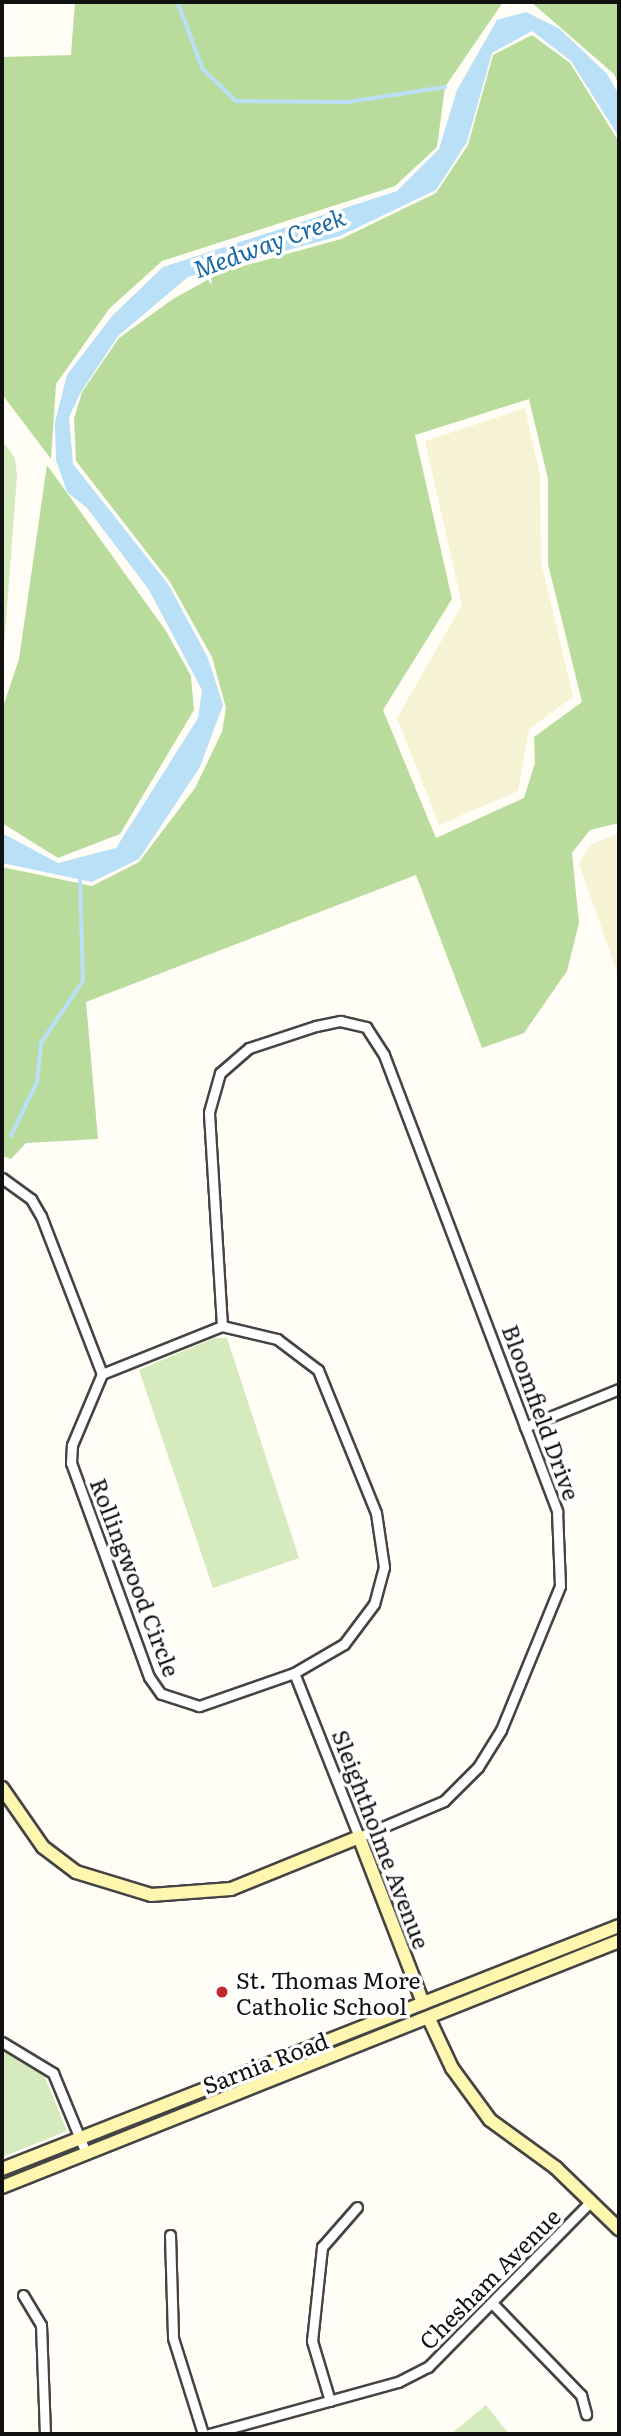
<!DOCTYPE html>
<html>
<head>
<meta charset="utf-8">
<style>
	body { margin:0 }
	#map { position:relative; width:621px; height:2436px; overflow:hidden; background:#fffdf5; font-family:Literata,serif }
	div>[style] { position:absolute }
	.farmland>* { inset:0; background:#f6f3d4 }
	.green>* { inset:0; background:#d5ebbd }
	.forest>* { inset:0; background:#b9dc9c }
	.water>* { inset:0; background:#b9e0f7 }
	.stream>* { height:3.5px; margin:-1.75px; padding:0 1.75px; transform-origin:1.75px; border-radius:1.75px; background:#b9e0f7 }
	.roads { filter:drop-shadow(2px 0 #444) drop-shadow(-2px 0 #444) drop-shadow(0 2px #444) drop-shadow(0 -2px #444) }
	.street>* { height:9px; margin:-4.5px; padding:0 4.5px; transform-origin:4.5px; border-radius:4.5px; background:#fff }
	.secondary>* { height:12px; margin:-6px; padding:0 6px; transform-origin:6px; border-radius:6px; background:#fff6b0 }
	.dots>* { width:19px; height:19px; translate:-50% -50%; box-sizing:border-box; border:4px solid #fff; border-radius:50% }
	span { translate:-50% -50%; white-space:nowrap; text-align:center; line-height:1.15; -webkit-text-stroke:7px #fff; paint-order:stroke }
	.street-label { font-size:23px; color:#111 }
	.poi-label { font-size:23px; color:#111 }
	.left { translate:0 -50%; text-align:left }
	.water-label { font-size:24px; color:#1768a6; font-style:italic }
	.frame { position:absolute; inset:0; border:4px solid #111; pointer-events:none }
</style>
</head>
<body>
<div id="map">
	<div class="farmland">
		<div style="clip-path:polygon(525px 408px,540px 476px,541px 561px,573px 697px,529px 729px,518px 791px,439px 825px,397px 718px,462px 605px,425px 441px)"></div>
		<div style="clip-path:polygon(619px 833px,619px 832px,619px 978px,579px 864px,590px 845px)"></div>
	</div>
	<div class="green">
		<div style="clip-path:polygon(2px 440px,15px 458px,17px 476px,2px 673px)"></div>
		<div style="clip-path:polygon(214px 1338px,227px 1338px,299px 1558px,213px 1588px,139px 1370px)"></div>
		<div style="clip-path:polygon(2px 2048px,44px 2075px,67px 2131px,2px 2157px)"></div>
		<div style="clip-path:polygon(486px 2405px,509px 2434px,450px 2434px,451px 2434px)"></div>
	</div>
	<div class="forest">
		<div style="clip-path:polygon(75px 2px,503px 2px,445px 87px,437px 147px,395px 186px,162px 261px,109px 309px,56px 384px,51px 459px,2px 394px,2px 57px,71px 55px)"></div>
		<div style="clip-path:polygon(531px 2px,619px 2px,619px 85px,614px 74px)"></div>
		<div style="clip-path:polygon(evenodd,532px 35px,570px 63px,619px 142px,619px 823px,590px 830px,572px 853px,579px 923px,567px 971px,524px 1033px,482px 1048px,416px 875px,86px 1002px,98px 1139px,26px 1143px,11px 1159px,2px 1156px,2px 867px,92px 886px,139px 862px,195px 788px,222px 732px,226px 708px,212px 657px,170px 582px,76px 461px,74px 419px,82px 392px,119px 338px,173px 299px,222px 272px,341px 239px,436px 193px,468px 145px,493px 55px,532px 35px,529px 399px,548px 479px,548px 564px,582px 702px,534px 737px,535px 763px,524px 798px,436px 838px,383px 710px,452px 599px,415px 435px,529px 399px)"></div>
		<div style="clip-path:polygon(47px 465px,166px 631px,191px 676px,194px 710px,120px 834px,58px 858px,2px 823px,2px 710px,19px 659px)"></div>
	</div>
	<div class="water">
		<div style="clip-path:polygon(526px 12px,560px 29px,607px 74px,619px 95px,619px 137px,571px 61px,532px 31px,492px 53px,467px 142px,436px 190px,340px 236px,188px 277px,118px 336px,81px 392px,69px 417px,73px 464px,168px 584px,208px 658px,223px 705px,200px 767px,139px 859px,92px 882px,2px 863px,2px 833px,58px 863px,116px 848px,198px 718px,202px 690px,149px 590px,87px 508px,67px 492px,56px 460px,55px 422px,67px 375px,112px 316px,163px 267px,397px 191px,439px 149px,457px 90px,497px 20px)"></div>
	</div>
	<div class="stream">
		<div style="left:178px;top:2px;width:72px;rotate:69.5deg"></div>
		<div style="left:203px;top:69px;width:46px;rotate:44.1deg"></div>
		<div style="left:236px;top:101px;width:112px;rotate:0.5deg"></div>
		<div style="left:348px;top:102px;width:98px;rotate:-8.8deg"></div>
		<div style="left:11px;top:1136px;width:60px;rotate:-64.3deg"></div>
		<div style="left:37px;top:1082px;width:39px;rotate:-84deg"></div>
		<div style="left:41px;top:1043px;width:75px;rotate:-55.9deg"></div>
		<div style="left:83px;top:981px;width:102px;rotate:-91.7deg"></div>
	</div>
	<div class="roads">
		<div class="street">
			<div style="left:2px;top:1178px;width:36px;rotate:36deg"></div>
			<div style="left:31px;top:1199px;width:20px;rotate:60deg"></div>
			<div style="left:41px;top:1216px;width:169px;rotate:68.9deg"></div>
			<div style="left:222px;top:1326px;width:214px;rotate:-93.5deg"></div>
			<div style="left:209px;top:1112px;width:41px;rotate:-74.2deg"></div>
			<div style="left:220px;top:1073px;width:38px;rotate:-41deg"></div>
			<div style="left:249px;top:1048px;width:71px;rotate:-18.2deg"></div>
			<div style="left:316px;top:1026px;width:25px;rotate:-12deg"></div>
			<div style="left:340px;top:1021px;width:27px;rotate:13deg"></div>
			<div style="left:366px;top:1027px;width:33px;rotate:57deg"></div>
			<div style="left:384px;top:1055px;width:488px;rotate:69.2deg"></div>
			<div style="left:557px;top:1511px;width:75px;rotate:87.7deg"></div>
			<div style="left:560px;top:1586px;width:156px;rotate:112.3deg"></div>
			<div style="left:501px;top:1730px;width:44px;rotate:121.9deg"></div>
			<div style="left:478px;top:1767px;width:48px;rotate:135deg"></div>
			<div style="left:444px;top:1801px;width:92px;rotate:157deg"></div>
			<div style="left:359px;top:1837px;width:176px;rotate:-111.6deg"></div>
			<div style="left:222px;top:1326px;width:57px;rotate:13.3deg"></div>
			<div style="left:277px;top:1339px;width:51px;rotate:37.1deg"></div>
			<div style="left:318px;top:1370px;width:154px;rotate:67.9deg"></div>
			<div style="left:376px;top:1513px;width:55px;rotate:81.6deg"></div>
			<div style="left:384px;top:1567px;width:38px;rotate:105deg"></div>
			<div style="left:374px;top:1604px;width:50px;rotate:126.9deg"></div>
			<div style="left:344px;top:1644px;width:58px;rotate:149.9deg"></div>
			<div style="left:294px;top:1673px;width:101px;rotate:160.8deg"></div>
			<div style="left:199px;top:1706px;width:40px;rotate:-162deg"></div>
			<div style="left:161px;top:1694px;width:21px;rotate:-125deg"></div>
			<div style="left:149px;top:1677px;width:228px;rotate:-110deg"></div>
			<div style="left:71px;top:1463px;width:18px;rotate:-87deg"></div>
			<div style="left:72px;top:1445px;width:77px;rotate:-67.1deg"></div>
			<div style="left:102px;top:1374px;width:129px;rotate:-21.8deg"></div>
			<div style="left:525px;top:1427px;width:101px;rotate:-22deg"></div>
			<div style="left:2px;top:2042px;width:60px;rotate:31.3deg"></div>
			<div style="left:53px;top:2073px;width:87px;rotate:67.6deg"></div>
			<div style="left:170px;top:2235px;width:103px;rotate:88.3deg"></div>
			<div style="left:173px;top:2338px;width:101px;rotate:72.6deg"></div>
			<div style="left:23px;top:2295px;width:35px;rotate:59deg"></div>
			<div style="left:41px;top:2325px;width:109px;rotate:87.9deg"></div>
			<div style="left:493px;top:2304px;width:127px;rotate:46deg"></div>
			<div style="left:581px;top:2395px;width:20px;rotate:75deg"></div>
			<div style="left:330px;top:2401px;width:63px;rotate:-106.7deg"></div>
			<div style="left:312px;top:2341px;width:95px;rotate:-83.9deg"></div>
			<div style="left:322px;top:2247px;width:53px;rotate:-48.8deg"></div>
			<div style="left:209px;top:2434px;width:196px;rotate:-15.4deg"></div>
			<div style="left:398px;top:2382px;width:34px;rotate:-27deg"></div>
			<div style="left:428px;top:2367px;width:233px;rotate:-45.5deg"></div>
		</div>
		<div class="secondary">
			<div style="left:2px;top:1788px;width:72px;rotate:55.2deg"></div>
			<div style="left:43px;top:1847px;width:41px;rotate:37.1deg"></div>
			<div style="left:76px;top:1872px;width:78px;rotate:17deg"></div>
			<div style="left:151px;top:1895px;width:80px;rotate:-4.3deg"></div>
			<div style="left:231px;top:1889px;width:138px;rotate:-22.1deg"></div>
			<div style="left:359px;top:1837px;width:178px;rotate:68.9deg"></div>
			<div style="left:430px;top:2021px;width:52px;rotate:64.9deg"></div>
			<div style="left:452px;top:2068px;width:64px;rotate:53.8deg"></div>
			<div style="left:490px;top:2120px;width:82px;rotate:36deg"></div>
			<div style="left:556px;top:2168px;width:88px;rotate:44.1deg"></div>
			<div style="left:2px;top:2169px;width:663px;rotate:-21.5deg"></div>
			<div style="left:2px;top:2187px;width:664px;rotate:-21.74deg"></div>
		</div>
	</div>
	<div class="dots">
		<div style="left:222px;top:1992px;background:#c4262e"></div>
	</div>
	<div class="street-label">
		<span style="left:542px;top:1412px;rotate:70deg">Bloomfield Drive</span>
		<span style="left:136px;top:1577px;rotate:69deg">Rollingwood Circle</span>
		<span style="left:382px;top:1839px;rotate:69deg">Sleightholme Avenue</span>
		<span style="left:265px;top:2062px;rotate:-21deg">Sarnia Road</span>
		<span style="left:489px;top:2278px;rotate:-45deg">Chesham Avenue</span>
	</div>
	<div class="poi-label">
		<span class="left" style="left:236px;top:1992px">St. Thomas More<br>Catholic School</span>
	</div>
	<div class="water-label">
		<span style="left:269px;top:242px;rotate:-20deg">Medway Creek</span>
	</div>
	<div class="frame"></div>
</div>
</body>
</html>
